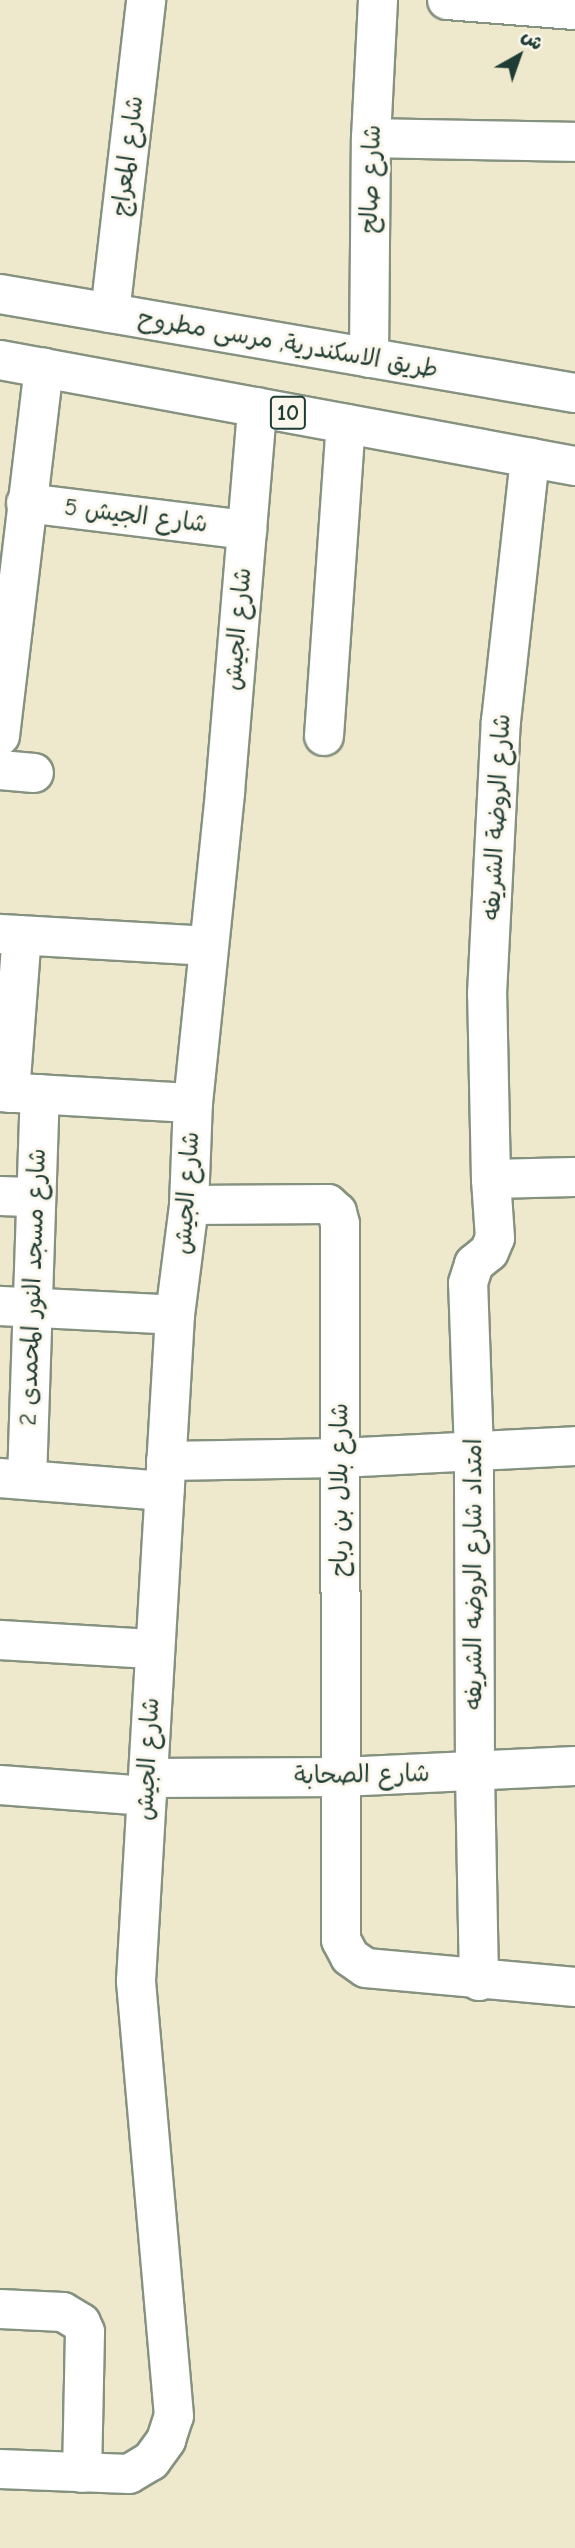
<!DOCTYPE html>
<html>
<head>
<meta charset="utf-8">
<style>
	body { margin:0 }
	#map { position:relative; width:575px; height:2548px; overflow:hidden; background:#eee8cc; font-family:"Comic Neue","Playpen Sans Arabic",sans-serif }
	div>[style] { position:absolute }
	.roads { filter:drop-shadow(2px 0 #869280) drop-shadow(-2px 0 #869280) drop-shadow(0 2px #869280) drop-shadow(0 -2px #869280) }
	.minor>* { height:38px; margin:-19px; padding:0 19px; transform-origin:19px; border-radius:19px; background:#fff }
	.major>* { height:38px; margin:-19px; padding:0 19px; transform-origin:19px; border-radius:19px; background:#fff }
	span { translate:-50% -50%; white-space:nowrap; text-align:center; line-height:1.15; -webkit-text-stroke:6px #fbf7ec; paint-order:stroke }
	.shield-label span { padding:2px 5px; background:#fbf7ec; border:2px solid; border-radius:5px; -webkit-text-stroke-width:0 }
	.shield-label { font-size:23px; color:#1f3d34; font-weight:700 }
	.street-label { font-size:24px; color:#1f3d34 }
	.north { position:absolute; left:484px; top:21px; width:70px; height:70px; -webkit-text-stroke:5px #fbf7ec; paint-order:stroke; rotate:40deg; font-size:19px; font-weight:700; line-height:28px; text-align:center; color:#1f3d34 }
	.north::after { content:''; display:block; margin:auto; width:24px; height:32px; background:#1f3d34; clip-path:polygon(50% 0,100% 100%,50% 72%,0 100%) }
</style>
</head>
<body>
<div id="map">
	<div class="roads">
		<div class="minor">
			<div style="left:447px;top:0;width:128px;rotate:4.5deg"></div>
			<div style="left:371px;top:138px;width:204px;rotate:1.1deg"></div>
			<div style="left:110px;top:313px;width:315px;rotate:-83.4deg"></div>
			<div style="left:369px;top:358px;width:220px;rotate:-89.5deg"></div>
			<div style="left:371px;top:138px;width:138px;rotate:-87.1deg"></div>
			<div style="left:26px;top:503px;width:223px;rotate:7deg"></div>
			<div style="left:0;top:736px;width:371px;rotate:-83.2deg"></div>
			<div style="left:324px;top:736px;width:313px;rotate:-86deg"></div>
			<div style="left:0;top:770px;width:34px;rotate:5deg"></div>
			<div style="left:0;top:934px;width:208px;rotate:3.3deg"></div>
			<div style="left:0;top:1092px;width:193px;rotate:3.3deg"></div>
			<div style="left:10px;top:1093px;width:158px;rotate:-85.7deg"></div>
			<div style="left:491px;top:1179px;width:84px;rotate:-1.4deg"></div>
			<div style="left:0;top:1196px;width:36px;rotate:2deg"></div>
			<div style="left:189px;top:1205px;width:139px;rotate:-0.4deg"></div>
			<div style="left:328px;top:1204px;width:12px;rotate:42deg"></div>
			<div style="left:337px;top:1212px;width:12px;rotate:76deg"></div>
			<div style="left:340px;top:1224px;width:716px;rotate:89.92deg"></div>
			<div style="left:341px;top:1940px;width:19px;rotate:62deg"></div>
			<div style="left:350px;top:1957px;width:19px;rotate:35deg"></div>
			<div style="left:366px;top:1968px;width:210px;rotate:5.2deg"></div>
			<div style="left:0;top:1306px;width:175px;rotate:2.9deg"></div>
			<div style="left:166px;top:1461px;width:174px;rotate:-1deg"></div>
			<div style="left:340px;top:1458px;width:235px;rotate:-2.9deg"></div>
			<div style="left:0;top:1478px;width:165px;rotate:4.5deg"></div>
			<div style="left:27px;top:1480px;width:386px;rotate:-88.1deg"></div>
			<div style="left:0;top:1640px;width:153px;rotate:3.4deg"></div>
			<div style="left:149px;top:1778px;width:192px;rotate:-0.3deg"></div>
			<div style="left:341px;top:1777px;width:234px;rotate:-2.7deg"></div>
			<div style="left:0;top:1785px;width:147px;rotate:4.3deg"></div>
			<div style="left:479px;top:1981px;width:209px;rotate:-91.1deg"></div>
			<div style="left:475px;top:1772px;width:320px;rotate:-90.2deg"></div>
			<div style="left:474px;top:1452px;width:169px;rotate:-92deg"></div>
			<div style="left:468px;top:1283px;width:20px;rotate:-72deg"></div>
			<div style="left:474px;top:1264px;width:19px;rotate:-39deg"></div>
			<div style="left:489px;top:1252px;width:15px;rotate:-67deg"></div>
			<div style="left:495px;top:1238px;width:59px;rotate:-93.9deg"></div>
			<div style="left:491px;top:1179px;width:185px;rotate:-91.2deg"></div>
			<div style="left:487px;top:994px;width:273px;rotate:-87.1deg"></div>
			<div style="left:501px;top:721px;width:265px;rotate:-83.7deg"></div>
			<div style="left:0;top:2309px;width:63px;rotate:2.7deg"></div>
			<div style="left:63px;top:2312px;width:21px;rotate:31deg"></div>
			<div style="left:81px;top:2323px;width:10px;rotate:66deg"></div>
			<div style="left:85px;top:2332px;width:141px;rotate:91.2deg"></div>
			<div style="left:0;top:2469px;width:129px;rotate:2.2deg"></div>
			<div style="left:129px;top:2474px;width:26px;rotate:-31deg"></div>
			<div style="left:151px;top:2461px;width:26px;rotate:-54deg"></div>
			<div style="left:166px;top:2440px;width:25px;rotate:-72deg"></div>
			<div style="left:174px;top:2416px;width:437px;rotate:-95deg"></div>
			<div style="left:136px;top:1981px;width:667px;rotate:-86.65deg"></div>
			<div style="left:175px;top:1315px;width:111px;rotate:-82.7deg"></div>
			<div style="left:189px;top:1205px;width:102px;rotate:-87.8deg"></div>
			<div style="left:193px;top:1103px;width:313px;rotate:-84.1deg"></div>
			<div style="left:225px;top:792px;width:386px;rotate:-85.2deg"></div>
		</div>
		<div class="major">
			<div style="left:0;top:294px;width:583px;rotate:9.77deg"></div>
			<div style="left:0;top:360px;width:585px;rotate:10.45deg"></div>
		</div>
	</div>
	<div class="shield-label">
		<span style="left:288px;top:413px">10</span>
	</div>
	<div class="street-label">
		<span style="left:128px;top:156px;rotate:-83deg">شارع المعراج</span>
		<span style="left:371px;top:179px;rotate:-88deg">شارع صالح</span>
		<span style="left:288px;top:344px;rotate:10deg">طريق الاسكندرية, مرسى مطروح</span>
		<span style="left:136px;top:516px;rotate:7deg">شارع الجيش 5</span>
		<span style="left:238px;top:629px;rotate:-85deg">شارع الجيش</span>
		<span style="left:497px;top:817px;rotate:-87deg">شارع الروضة الشريفه</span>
		<span style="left:187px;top:1193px;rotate:-86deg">شارع الجيش</span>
		<span style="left:33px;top:1287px;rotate:-88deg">شارع مسجد النور المحمدى 2</span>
		<span style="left:340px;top:1490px;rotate:-90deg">شارع بلال بن رباح</span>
		<span style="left:474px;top:1574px;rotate:-90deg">امتداد شارع الروضه الشريفه</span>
		<span style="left:148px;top:1759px;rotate:-87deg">شارع الجيش</span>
		<span style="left:362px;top:1775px;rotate:-1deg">شارع الصحابة</span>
	</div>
	<div class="north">ش</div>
</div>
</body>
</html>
